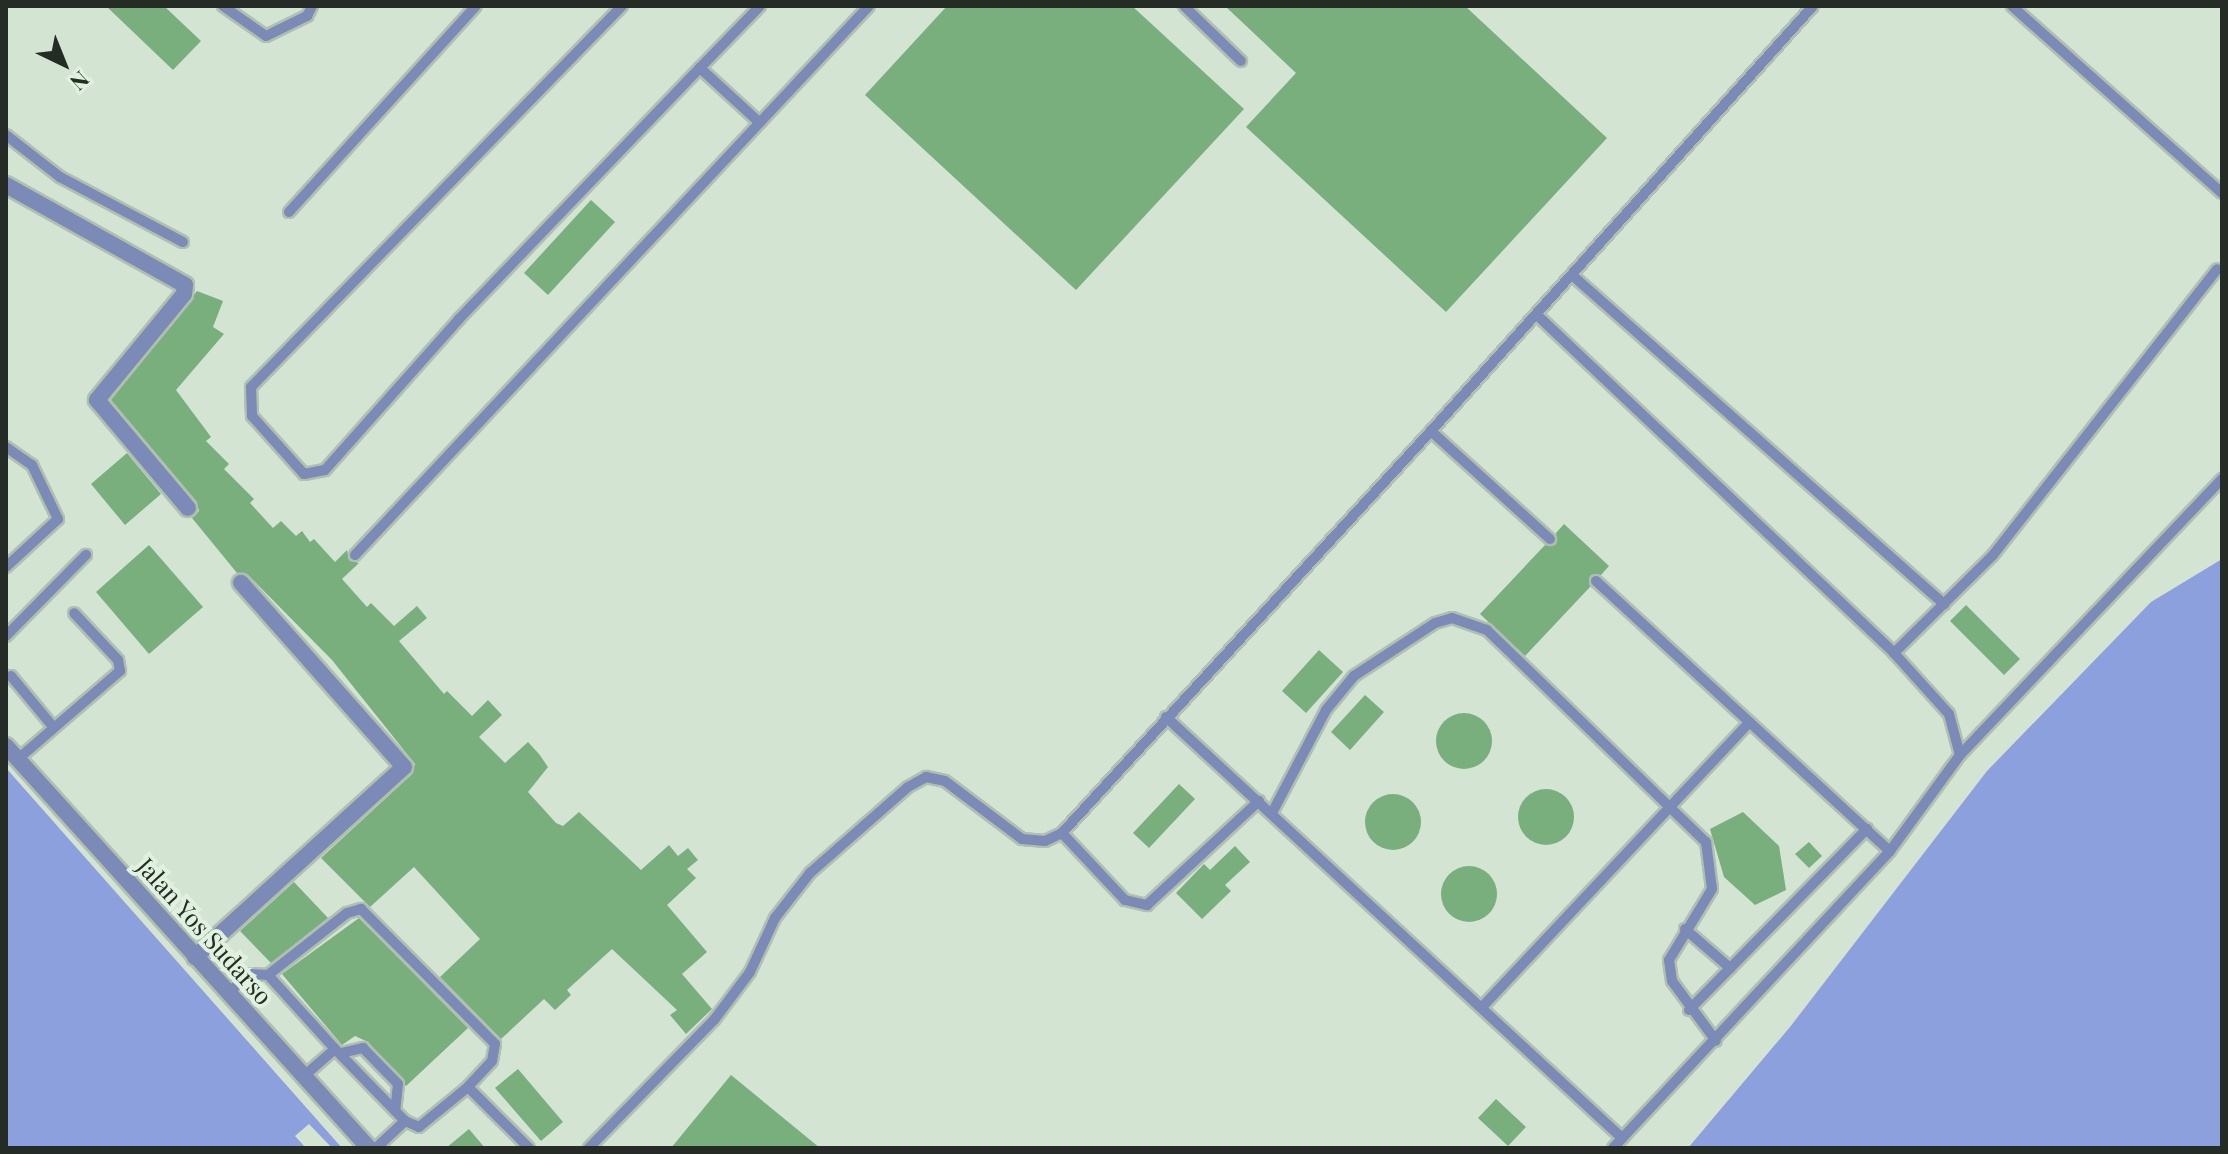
<!DOCTYPE html>
<html>
<head>
<meta charset="utf-8">
<style>
	body { margin:0 }
	#map { position:relative; width:2228px; height:1154px; overflow:hidden; background:#d3e4d3; font-family:"Playfair Display",serif }
	div>[style] { position:absolute }
	.water>* { inset:0; background:#8ca0dd }
	.building>* { inset:0; background:#78af7c }
	.round { border-radius:50% }
	.roads { filter:drop-shadow(2px 0 #b0bfb0) drop-shadow(-2px 0 #b0bfb0) drop-shadow(0 2px #b0bfb0) drop-shadow(0 -2px #b0bfb0) }
	.lane>* { height:10px; margin:-5px; padding:0 5px; transform-origin:5px; border-radius:5px; background:#7b8ab6 }
	.street>* { height:16px; margin:-8px; padding:0 8px; transform-origin:8px; border-radius:8px; background:#7b8ab6 }
	span { translate:-50% -50%; white-space:nowrap; text-align:center; line-height:1.15; -webkit-text-stroke:8px #e0f1e0; paint-order:stroke }
	.street-label { font-size:24px; color:#252c25 }
	.frame { position:absolute; inset:0; border:8px solid #252c25; pointer-events:none }
	.north { position:absolute; left:24px; top:24px; width:80px; height:80px; -webkit-text-stroke:6px #e0f1e0; paint-order:stroke; rotate:137deg; font-size:22px; font-weight:700; line-height:32px; text-align:center; color:#252c25 }
	.north::after { content:''; display:block; margin:auto; width:28px; height:36px; background:#252c25; clip-path:polygon(50% 0,100% 100%,50% 72%,0 100%) }
</style>
</head>
<body>
<div id="map">
	<div class="water">
		<div style="clip-path:polygon(2222px 559px,2222px 1148px,1688px 1148px,1790px 1027px,1987px 771px,2151px 602px)"></div>
		<div style="clip-path:polygon(6px 768px,342px 1148px,332px 1148px,309px 1124px,295px 1136px,306px 1148px,6px 1148px)"></div>
	</div>
	<div class="building">
		<div style="clip-path:polygon(106px 6px,164px 6px,201px 41px,173px 70px)"></div>
		<div style="clip-path:polygon(947px 6px,1132px 6px,1244px 109px,1076px 290px,865px 95px)"></div>
		<div style="clip-path:polygon(1225px 6px,1465px 6px,1607px 138px,1446px 312px,1246px 127px,1296px 73px)"></div>
		<div style="clip-path:polygon(591px 200px,615px 222px,548px 295px,524px 273px)"></div>
		<div style="clip-path:polygon(197px 291px,223px 301px,213px 327px,224px 334px,176px 390px,211px 437px,206px 441px,229px 464px,224px 469px,254px 499px,250px 503px,273px 528px,281px 521px,296px 536px,302px 531px,310px 542px,314px 539px,335px 562px,347px 550px,349px 560px,359px 563px,342px 579px,367px 607px,371px 603px,394px 626px,417px 606px,427px 618px,399px 641px,444px 694px,447px 691px,472px 716px,488px 700px,502px 715px,479px 737px,505px 763px,528px 742px,539px 754px,548px 767px,528px 792px,556px 823px,563px 826px,579px 812px,641px 870px,669px 845px,678px 856px,688px 848px,698px 860px,687px 869px,696px 878px,667px 905px,707px 952px,682px 974px,712px 1009px,686px 1034px,670px 1015px,677px 1010px,612px 949px,567px 990px,571px 995px,555px 1010px,544px 999px,501px 1039px,440px 977px,480px 939px,414px 867px,370px 907px,321px 858px,411px 775px,415px 764px,332px 660px,249px 576px,237px 573px,192px 518px,199px 511px,196px 501px,111px 400px)"></div>
		<div style="clip-path:polygon(127px 453px,161px 494px,125px 525px,91px 484px)"></div>
		<div style="clip-path:polygon(1564px 524px,1609px 566px,1601px 575px,1591px 575px,1590px 587px,1525px 656px,1480px 614px,1545px 545px,1555px 545px,1556px 533px)"></div>
		<div style="clip-path:polygon(149px 545px,203px 607px,149px 654px,96px 592px)"></div>
		<div style="clip-path:polygon(1966px 605px,2020px 659px,2004px 675px,1950px 621px)"></div>
		<div style="clip-path:polygon(1319px 650px,1343px 672px,1306px 713px,1282px 691px)"></div>
		<div style="clip-path:polygon(1365px 695px,1384px 712px,1350px 750px,1331px 732px)"></div>
		<div class="round" style="left:1436px;top:713px;width:56px;height:56px"></div>
		<div style="clip-path:polygon(1179px 784px,1195px 799px,1149px 848px,1133px 833px)"></div>
		<div class="round" style="left:1518px;top:789px;width:56px;height:56px"></div>
		<div class="round" style="left:1365px;top:794px;width:56px;height:56px"></div>
		<div style="clip-path:polygon(1743px 812px,1779px 846px,1786px 890px,1755px 905px,1724px 877px,1710px 829px)"></div>
		<div style="clip-path:polygon(1809px 842px,1822px 856px,1809px 868px,1795px 854px)"></div>
		<div style="clip-path:polygon(1235px 846px,1250px 862px,1225px 885px,1231px 891px,1202px 919px,1176px 893px,1204px 864px,1210px 870px)"></div>
		<div class="round" style="left:1441px;top:866px;width:56px;height:56px"></div>
		<div style="clip-path:polygon(294px 882px,328px 918px,271px 963px,240px 931px)"></div>
		<div style="clip-path:polygon(359px 918px,468px 1028px,406px 1086px,368px 1042px,355px 1036px,342px 1045px,282px 974px)"></div>
		<div style="clip-path:polygon(518px 1069px,563px 1122px,541px 1141px,495px 1088px)"></div>
		<div style="clip-path:polygon(731px 1075px,820px 1148px,671px 1148px)"></div>
		<div style="clip-path:polygon(1496px 1099px,1526px 1127px,1508px 1146px,1478px 1118px)"></div>
		<div style="clip-path:polygon(469px 1129px,485px 1148px,446px 1148px)"></div>
	</div>
	<div class="roads">
		<div class="lane">
			<div style="left:223px;top:6px;width:52px;rotate:34.9deg"></div>
			<div style="left:266px;top:36px;width:46px;rotate:-26deg"></div>
			<div style="left:307px;top:16px;width:11px;rotate:-63deg"></div>
			<div style="left:622px;top:6px;width:532px;rotate:134.24deg"></div>
			<div style="left:251px;top:387px;width:29px;rotate:88deg"></div>
			<div style="left:252px;top:416px;width:78px;rotate:48.1deg"></div>
			<div style="left:304px;top:474px;width:21px;rotate:-11deg"></div>
			<div style="left:325px;top:470px;width:202px;rotate:-48.4deg"></div>
			<div style="left:459px;top:319px;width:348px;rotate:-46.2deg"></div>
			<div style="left:760px;top:6px;width:86px;rotate:134.1deg"></div>
			<div style="left:700px;top:68px;width:81px;rotate:42.5deg"></div>
			<div style="left:1184px;top:6px;width:79px;rotate:44deg"></div>
			<div style="left:2012px;top:6px;width:281px;rotate:41.7deg"></div>
			<div style="left:6px;top:135px;width:68px;rotate:37.9deg"></div>
			<div style="left:60px;top:177px;width:139px;rotate:27.9deg"></div>
			<div style="left:289px;top:212px;width:278px;rotate:-47.8deg"></div>
			<div style="left:1572px;top:275px;width:497px;rotate:41.5deg"></div>
			<div style="left:1537px;top:315px;width:492px;rotate:43.4deg"></div>
			<div style="left:1894px;top:653px;width:82px;rotate:48deg"></div>
			<div style="left:1949px;top:714px;width:42px;rotate:75deg"></div>
			<div style="left:1960px;top:755px;width:119px;rotate:126.1deg"></div>
			<div style="left:1890px;top:851px;width:406px;rotate:133deg"></div>
			<div style="left:6px;top:447px;width:32px;rotate:35deg"></div>
			<div style="left:32px;top:465px;width:60px;rotate:64.3deg"></div>
			<div style="left:58px;top:519px;width:71px;rotate:137.3deg"></div>
			<div style="left:1550px;top:539px;width:161px;rotate:-137.8deg"></div>
			<div style="left:1431px;top:431px;width:571px;rotate:-48.05deg"></div>
			<div style="left:355px;top:555px;width:752px;rotate:-46.89deg"></div>
			<div style="left:1596px;top:581px;width:399px;rotate:42.6deg"></div>
			<div style="left:6px;top:636px;width:114px;rotate:-45.4deg"></div>
			<div style="left:1894px;top:653px;width:139px;rotate:-44.7deg"></div>
			<div style="left:1993px;top:555px;width:363px;rotate:-51.9deg"></div>
			<div style="left:11px;top:676px;width:67px;rotate:50.4deg"></div>
			<div style="left:1166px;top:717px;width:621px;rotate:42.71deg"></div>
			<div style="left:1960px;top:755px;width:381px;rotate:-46.5deg"></div>
			<div style="left:18px;top:759px;width:135px;rotate:-40.8deg"></div>
			<div style="left:120px;top:671px;width:11px;rotate:-100deg"></div>
			<div style="left:118px;top:660px;width:64px;rotate:-133.1deg"></div>
			<div style="left:1272px;top:813px;width:116px;rotate:-62.3deg"></div>
			<div style="left:1326px;top:710px;width:44px;rotate:-50.5deg"></div>
			<div style="left:1354px;top:676px;width:97px;rotate:-33.2deg"></div>
			<div style="left:1435px;top:623px;width:18px;rotate:-16deg"></div>
			<div style="left:1452px;top:618px;width:37px;rotate:19deg"></div>
			<div style="left:1487px;top:630px;width:305px;rotate:44.1deg"></div>
			<div style="left:1706px;top:842px;width:47px;rotate:82.7deg"></div>
			<div style="left:1712px;top:889px;width:83px;rotate:121.2deg"></div>
			<div style="left:1669px;top:960px;width:21px;rotate:82deg"></div>
			<div style="left:1672px;top:981px;width:74px;rotate:53.7deg"></div>
			<div style="left:1062px;top:833px;width:92px;rotate:46.8deg"></div>
			<div style="left:1125px;top:900px;width:23px;rotate:13deg"></div>
			<div style="left:1147px;top:905px;width:153px;rotate:-42.9deg"></div>
			<div style="left:1685px;top:929px;width:60px;rotate:40.9deg"></div>
			<div style="left:268px;top:975px;width:100px;rotate:47.8deg"></div>
			<div style="left:228px;top:993px;width:29px;rotate:-41deg"></div>
			<div style="left:250px;top:974px;width:18px;rotate:3deg"></div>
			<div style="left:268px;top:975px;width:100px;rotate:-38.1deg"></div>
			<div style="left:347px;top:913px;width:15px;rotate:-16deg"></div>
			<div style="left:361px;top:909px;width:190px;rotate:45.2deg"></div>
			<div style="left:495px;top:1044px;width:17px;rotate:100deg"></div>
			<div style="left:492px;top:1061px;width:35px;rotate:133deg"></div>
			<div style="left:1484px;top:1005px;width:388px;rotate:-46.8deg"></div>
			<div style="left:1689px;top:1010px;width:254px;rotate:-45.5deg"></div>
			<div style="left:341px;top:1053px;width:23px;rotate:-13deg"></div>
			<div style="left:363px;top:1048px;width:50px;rotate:45.8deg"></div>
			<div style="left:398px;top:1084px;width:27px;rotate:96deg"></div>
			<div style="left:304px;top:1076px;width:41px;rotate:-41.1deg"></div>
			<div style="left:335px;top:1049px;width:100px;rotate:45.8deg"></div>
			<div style="left:405px;top:1121px;width:15px;rotate:23deg"></div>
			<div style="left:419px;top:1127px;width:63px;rotate:-39.2deg"></div>
			<div style="left:468px;top:1087px;width:86px;rotate:45deg"></div>
			<div style="left:376px;top:1148px;width:40px;rotate:-43deg"></div>
			<div style="left:589px;top:1148px;width:179px;rotate:-45.7deg"></div>
			<div style="left:714px;top:1020px;width:60px;rotate:-53.1deg"></div>
			<div style="left:750px;top:972px;width:60px;rotate:-65.2deg"></div>
			<div style="left:775px;top:918px;width:57px;rotate:-52.1deg"></div>
			<div style="left:810px;top:873px;width:130px;rotate:-41.3deg"></div>
			<div style="left:908px;top:787px;width:21px;rotate:-29deg"></div>
			<div style="left:926px;top:777px;width:19px;rotate:12deg"></div>
			<div style="left:945px;top:781px;width:96px;rotate:37deg"></div>
			<div style="left:1022px;top:839px;width:23px;rotate:5deg"></div>
			<div style="left:1045px;top:841px;width:19px;rotate:-25deg"></div>
			<div style="left:1062px;top:833px;width:546px;rotate:-47.45deg"></div>
		</div>
		<div class="street">
			<div style="left:6px;top:185px;width:205px;rotate:29.2deg"></div>
			<div style="left:185px;top:285px;width:9px;rotate:96deg"></div>
			<div style="left:184px;top:294px;width:137px;rotate:129.4deg"></div>
			<div style="left:97px;top:400px;width:141px;rotate:49.9deg"></div>
			<div style="left:6px;top:746px;width:542px;rotate:47.92deg"></div>
			<div style="left:195px;top:957px;width:282px;rotate:-42.3deg"></div>
			<div style="left:404px;top:767px;width:246px;rotate:-131.5deg"></div>
		</div>
	</div>
	<div class="street-label">
		<span style="left:205px;top:931px;rotate:48deg">Jalan Yos Sudarso</span>
	</div>
	<div class="frame"></div>
	<div class="north">N</div>
</div>
</body>
</html>
